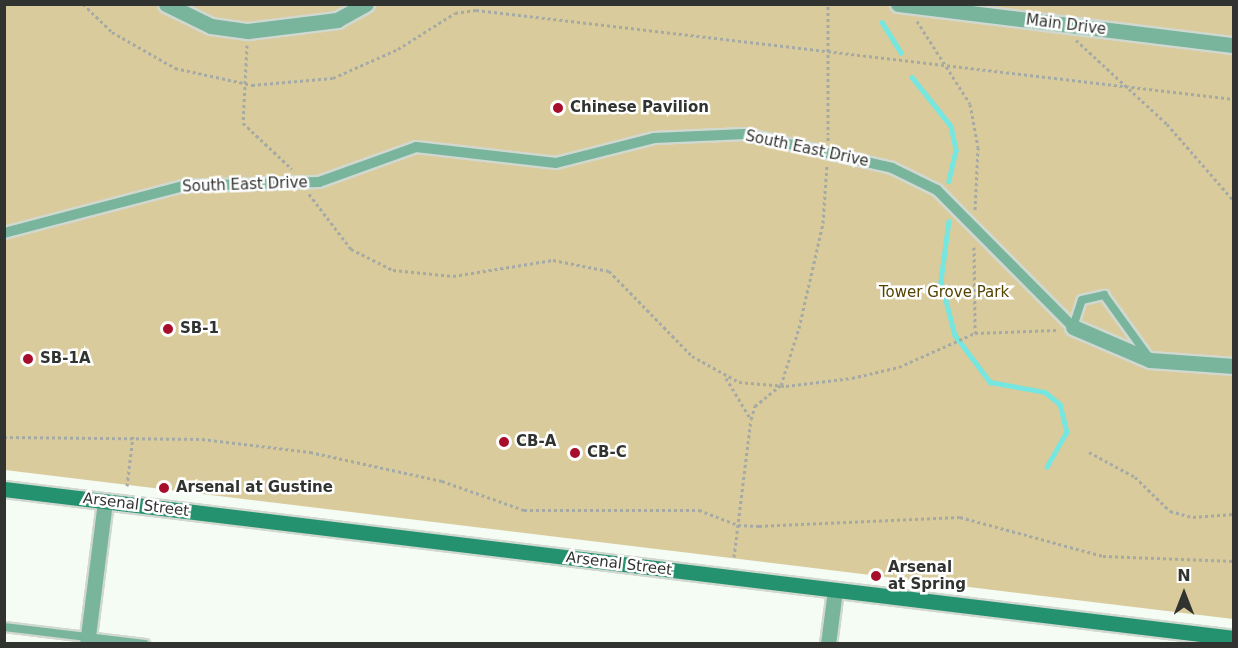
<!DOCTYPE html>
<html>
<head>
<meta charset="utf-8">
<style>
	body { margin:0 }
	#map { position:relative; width:1238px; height:648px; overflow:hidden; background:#f4fcf3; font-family:"DejaVu Sans",sans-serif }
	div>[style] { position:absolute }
	.green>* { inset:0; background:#d9cb9c }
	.stream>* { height:4.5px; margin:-2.25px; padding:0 2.25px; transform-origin:2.25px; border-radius:2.25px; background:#75e6e0 }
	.path>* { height:3px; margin-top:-1.5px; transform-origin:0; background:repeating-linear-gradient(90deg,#a5aba4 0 3px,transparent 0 6px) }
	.roads { filter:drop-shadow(2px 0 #d1d8d0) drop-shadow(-2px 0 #d1d8d0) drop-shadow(0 2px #d1d8d0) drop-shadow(0 -2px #d1d8d0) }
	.service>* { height:8px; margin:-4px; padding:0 4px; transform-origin:4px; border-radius:4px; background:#78b59c }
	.pedestrian>* { height:10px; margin:-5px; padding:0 5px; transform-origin:5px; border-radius:5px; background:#78b59c }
	.minor>* { height:15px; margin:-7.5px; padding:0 7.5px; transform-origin:7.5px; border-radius:7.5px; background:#78b59c }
	.tertiary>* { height:15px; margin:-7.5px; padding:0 7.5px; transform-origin:7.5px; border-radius:7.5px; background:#78b59c }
	.secondary>* { height:15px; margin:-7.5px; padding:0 7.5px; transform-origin:7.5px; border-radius:7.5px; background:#24926f }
	.dots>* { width:16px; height:16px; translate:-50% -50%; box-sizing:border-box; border:3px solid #fff; border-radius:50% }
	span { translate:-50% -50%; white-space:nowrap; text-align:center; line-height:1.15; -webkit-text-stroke:5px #fff; paint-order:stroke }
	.street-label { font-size:15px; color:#30332f }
	.poi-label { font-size:15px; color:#30332f; font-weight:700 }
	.left { translate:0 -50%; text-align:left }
	.park-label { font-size:15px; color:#544300 }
	.frame { position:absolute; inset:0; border:6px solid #30332f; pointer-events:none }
	.north { position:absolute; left:1154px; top:564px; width:60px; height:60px; -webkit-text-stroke:4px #fff; paint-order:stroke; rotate:0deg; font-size:16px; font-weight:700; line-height:24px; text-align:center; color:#30332f }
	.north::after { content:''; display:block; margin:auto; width:21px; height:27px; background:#30332f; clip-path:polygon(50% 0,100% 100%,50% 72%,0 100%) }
</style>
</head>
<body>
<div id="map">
	<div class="green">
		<div style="clip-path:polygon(4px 5px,1233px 5px,1233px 619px,5px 470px)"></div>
	</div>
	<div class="stream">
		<div style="left:882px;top:22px;width:36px;rotate:58deg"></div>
		<div style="left:912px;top:77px;width:63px;rotate:51.5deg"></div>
		<div style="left:951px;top:126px;width:25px;rotate:78deg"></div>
		<div style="left:956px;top:150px;width:32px;rotate:103deg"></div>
		<div style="left:949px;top:221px;width:61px;rotate:97.6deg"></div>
		<div style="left:941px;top:281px;width:56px;rotate:75.5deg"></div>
		<div style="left:955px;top:335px;width:59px;rotate:53.3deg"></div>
		<div style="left:990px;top:382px;width:56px;rotate:10.3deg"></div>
		<div style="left:1045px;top:392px;width:19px;rotate:39deg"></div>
		<div style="left:1060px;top:404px;width:29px;rotate:76deg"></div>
		<div style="left:1067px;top:432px;width:40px;rotate:119.7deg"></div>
	</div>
	<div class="path">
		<div style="left:83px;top:4px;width:40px;rotate:44deg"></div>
		<div style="left:112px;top:32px;width:73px;rotate:29.7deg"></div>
		<div style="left:175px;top:68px;width:79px;rotate:12.4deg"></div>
		<div style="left:252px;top:85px;width:81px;rotate:-4.9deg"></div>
		<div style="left:333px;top:78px;width:71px;rotate:-24deg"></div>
		<div style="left:398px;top:49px;width:67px;rotate:-32.3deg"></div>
		<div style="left:455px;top:13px;width:21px;rotate:-8deg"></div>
		<div style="left:476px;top:10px;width:763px;rotate:6.7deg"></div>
		<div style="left:917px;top:21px;width:98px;rotate:57.4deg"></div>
		<div style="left:970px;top:104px;width:44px;rotate:79.5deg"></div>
		<div style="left:978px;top:147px;width:63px;rotate:92.7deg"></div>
		<div style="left:1076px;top:40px;width:124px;rotate:42.7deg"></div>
		<div style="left:1167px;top:124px;width:102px;rotate:49deg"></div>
		<div style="left:247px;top:45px;width:78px;rotate:92.9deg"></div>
		<div style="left:243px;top:123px;width:67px;rotate:43.2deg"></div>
		<div style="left:828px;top:141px;width:137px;rotate:-90deg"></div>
		<div style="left:309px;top:194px;width:69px;rotate:52.6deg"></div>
		<div style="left:351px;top:249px;width:47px;rotate:26.6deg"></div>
		<div style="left:393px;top:270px;width:60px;rotate:5.7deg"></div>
		<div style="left:453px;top:276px;width:101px;rotate:-9.1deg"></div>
		<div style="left:553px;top:260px;width:57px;rotate:11.1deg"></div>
		<div style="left:609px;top:271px;width:119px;rotate:45.7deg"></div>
		<div style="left:692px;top:356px;width:54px;rotate:29deg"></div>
		<div style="left:739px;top:382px;width:47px;rotate:4.9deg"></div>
		<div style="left:786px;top:386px;width:66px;rotate:-6.9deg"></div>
		<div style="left:852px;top:378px;width:48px;rotate:-13.2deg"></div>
		<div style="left:899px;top:367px;width:83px;rotate:-24.1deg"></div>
		<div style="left:975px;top:333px;width:81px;rotate:-2.1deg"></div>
		<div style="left:974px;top:247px;width:86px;rotate:89.3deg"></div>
		<div style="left:726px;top:378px;width:47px;rotate:59deg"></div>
		<div style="left:4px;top:437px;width:198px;rotate:0.6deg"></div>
		<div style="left:202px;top:439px;width:109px;rotate:6.9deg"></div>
		<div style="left:310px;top:452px;width:135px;rotate:12.4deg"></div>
		<div style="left:442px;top:481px;width:87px;rotate:19.5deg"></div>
		<div style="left:524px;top:510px;width:175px"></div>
		<div style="left:699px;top:510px;width:42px;rotate:21deg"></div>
		<div style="left:738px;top:525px;width:21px;rotate:3deg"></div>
		<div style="left:759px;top:526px;width:201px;rotate:-2.6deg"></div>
		<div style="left:960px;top:517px;width:148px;rotate:15.3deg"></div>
		<div style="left:1103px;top:556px;width:131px;rotate:2.2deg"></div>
		<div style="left:1089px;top:452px;width:52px;rotate:28.5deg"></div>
		<div style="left:1135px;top:477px;width:49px;rotate:44.2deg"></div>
		<div style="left:1170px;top:511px;width:24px;rotate:15deg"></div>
		<div style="left:1193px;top:517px;width:41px;rotate:-4.2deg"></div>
		<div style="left:127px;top:486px;width:50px;rotate:-83.2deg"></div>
		<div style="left:734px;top:557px;width:139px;rotate:-83deg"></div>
		<div style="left:751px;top:419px;width:14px;rotate:-73deg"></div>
		<div style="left:755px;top:406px;width:33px;rotate:-39deg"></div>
		<div style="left:781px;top:385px;width:60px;rotate:-72.5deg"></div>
		<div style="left:799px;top:328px;width:108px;rotate:-77.1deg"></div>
		<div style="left:823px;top:223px;width:58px;rotate:-86.1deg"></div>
	</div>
	<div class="roads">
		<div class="service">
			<div style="left:1073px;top:327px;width:28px;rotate:-72deg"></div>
			<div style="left:1082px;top:300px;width:23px;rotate:-13deg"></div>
			<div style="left:1104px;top:295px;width:75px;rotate:54.2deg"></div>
			<div style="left:4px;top:627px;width:142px;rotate:6.9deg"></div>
		</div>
		<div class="pedestrian">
			<div style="left:4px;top:233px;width:185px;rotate:-14.7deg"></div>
			<div style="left:183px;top:186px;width:136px;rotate:-1.7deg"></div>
			<div style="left:319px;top:182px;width:103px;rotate:-19.8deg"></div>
			<div style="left:416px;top:147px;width:141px;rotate:6.5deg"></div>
			<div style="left:556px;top:163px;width:101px;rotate:-14.3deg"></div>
			<div style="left:654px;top:138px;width:91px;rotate:-2.5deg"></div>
			<div style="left:745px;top:134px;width:151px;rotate:13deg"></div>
			<div style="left:892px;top:168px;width:50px;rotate:26.1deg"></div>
			<div style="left:937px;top:190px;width:193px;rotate:45.2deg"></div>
		</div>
		<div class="minor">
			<div style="left:166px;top:4px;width:50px;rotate:26.1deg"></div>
			<div style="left:211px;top:26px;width:37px;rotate:8deg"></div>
			<div style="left:248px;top:31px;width:90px;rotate:-7deg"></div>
			<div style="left:337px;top:20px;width:33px;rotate:-29deg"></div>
			<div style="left:898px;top:4px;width:338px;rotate:7deg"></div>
			<div style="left:1073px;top:327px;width:84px;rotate:23.2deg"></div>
			<div style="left:1150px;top:360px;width:84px;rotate:4.1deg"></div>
			<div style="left:828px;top:644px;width:54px;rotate:-82.6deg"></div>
		</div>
		<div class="tertiary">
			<div style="left:87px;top:644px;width:143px;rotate:-82.8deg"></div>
		</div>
		<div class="secondary">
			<div style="left:4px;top:489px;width:1239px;rotate:6.91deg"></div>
		</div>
	</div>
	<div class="dots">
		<div style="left:558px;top:108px;background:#a70e2c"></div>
		<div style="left:168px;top:329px;background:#a70e2c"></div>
		<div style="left:28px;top:359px;background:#a70e2c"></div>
		<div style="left:504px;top:442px;background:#a70e2c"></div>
		<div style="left:575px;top:453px;background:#a70e2c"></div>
		<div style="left:164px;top:488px;background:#a70e2c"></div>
		<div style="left:876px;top:576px;background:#a70e2c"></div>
	</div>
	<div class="street-label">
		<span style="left:1066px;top:25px;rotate:7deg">Main Drive</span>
		<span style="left:807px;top:149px;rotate:12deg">South East Drive</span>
		<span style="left:245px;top:185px;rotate:-2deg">South East Drive</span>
		<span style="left:136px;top:505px;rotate:7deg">Arsenal Street</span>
		<span style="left:619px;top:564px;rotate:7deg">Arsenal Street</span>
	</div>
	<div class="poi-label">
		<span class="left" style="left:570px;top:108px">Chinese Pavilion</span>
		<span class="left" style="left:180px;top:329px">SB-1</span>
		<span class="left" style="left:40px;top:359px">SB-1A</span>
		<span class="left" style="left:516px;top:442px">CB-A</span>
		<span class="left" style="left:587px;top:453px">CB-C</span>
		<span class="left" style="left:176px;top:488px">Arsenal at Gustine</span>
		<span class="left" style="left:888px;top:576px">Arsenal<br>at Spring</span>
	</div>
	<div class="park-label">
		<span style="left:944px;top:293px">Tower Grove Park</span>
	</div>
	<div class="frame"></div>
	<div class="north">N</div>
</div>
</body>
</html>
